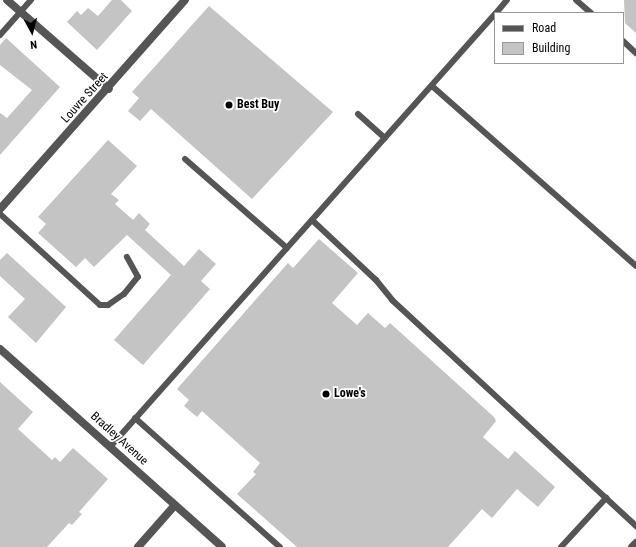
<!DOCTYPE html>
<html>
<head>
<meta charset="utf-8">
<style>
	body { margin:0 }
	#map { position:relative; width:636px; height:547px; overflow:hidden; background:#fff; font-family:"Roboto Condensed",sans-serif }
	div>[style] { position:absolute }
	.building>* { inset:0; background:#c4c4c4 }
	.service>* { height:6px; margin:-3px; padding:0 3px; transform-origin:3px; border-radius:3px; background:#555 }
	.minor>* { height:8px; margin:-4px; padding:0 4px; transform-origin:4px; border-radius:4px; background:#555 }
	.tertiary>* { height:8px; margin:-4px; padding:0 4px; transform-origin:4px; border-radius:4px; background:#555 }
	.dots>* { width:11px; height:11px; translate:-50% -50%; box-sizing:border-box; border:2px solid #fff; border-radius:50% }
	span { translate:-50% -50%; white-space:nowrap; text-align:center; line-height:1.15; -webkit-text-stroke:3.5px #fff; paint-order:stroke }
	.street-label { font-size:12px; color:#000 }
	.poi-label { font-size:12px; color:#000; font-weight:700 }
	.left { translate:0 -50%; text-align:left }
	.legend { position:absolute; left:494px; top:12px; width:130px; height:52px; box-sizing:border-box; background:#fff; border:1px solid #999; margin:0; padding:5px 7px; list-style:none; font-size:12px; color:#000 }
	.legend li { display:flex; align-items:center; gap:8px; height:20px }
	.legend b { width:20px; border:1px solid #999 }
	.north { position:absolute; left:12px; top:12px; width:40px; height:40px; -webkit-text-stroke:3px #fff; paint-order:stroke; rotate:173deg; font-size:11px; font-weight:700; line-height:16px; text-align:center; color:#000 }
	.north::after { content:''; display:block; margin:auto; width:14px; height:18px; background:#000; clip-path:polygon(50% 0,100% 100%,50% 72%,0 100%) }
</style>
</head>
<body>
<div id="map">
	<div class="building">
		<div style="clip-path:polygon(112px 0,121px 0,132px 11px,97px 50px,67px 22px,77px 11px,81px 15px,88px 8px,98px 16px)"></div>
		<div style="clip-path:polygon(624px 0,636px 0,636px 33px,625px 23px)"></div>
		<div style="clip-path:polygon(209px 6px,333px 112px,252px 199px,151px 109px,140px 121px,128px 111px,139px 98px,132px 92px)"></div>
		<div style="clip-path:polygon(6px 38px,60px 87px,0 155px,0 113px,7px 118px,32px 90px,0 65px,0 45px)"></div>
		<div style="clip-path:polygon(108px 140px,137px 166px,111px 194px,119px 200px,115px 204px,133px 220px,139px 213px,150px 224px,145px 230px,184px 266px,199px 249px,216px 264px,201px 281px,210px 289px,143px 365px,114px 340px,171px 275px,127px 235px,94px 267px,85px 258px,76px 267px,38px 233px,46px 224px,38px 217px)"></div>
		<div style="clip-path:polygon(319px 239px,358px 273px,332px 303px,357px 325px,368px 313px,385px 328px,390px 323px,494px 417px,496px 421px,483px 437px,508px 459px,515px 451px,555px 487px,538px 507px,517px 489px,492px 518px,482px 509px,448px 547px,297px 547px,237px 494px,256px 474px,253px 472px,260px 463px,202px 411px,197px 417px,184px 406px,189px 400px,177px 389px,288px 263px,293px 268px)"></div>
		<div style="clip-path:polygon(7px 253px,66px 307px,36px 343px,8px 317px,25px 299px,0 276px,0 260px)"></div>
		<div style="clip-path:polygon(0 382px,33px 412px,18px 429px,52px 460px,55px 457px,60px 462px,73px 448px,108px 479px,79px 512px,82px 514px,72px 525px,69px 523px,47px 547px,0 547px)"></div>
	</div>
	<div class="service">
		<div style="left:576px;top:0;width:20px;rotate:41deg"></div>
		<div style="left:496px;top:13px;width:17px;rotate:-50deg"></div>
		<div style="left:0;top:35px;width:47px;rotate:-48.5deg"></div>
		<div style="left:623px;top:41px;width:18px;rotate:43deg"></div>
		<div style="left:432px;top:86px;width:272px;rotate:41.4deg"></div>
		<div style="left:358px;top:114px;width:36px;rotate:42deg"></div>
		<div style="left:185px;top:159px;width:135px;rotate:41.1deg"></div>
		<div style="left:0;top:214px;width:135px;rotate:42.3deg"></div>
		<div style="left:100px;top:305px;width:8px"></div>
		<div style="left:108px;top:305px;width:19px;rotate:-35deg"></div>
		<div style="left:124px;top:294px;width:22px;rotate:-51deg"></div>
		<div style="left:138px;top:277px;width:23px;rotate:-119deg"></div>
		<div style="left:312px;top:220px;width:88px;rotate:43.2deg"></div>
		<div style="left:376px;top:280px;width:26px;rotate:51deg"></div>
		<div style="left:392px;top:300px;width:333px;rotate:42.8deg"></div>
		<div style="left:135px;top:418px;width:194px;rotate:41.7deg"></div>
		<div style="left:110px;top:447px;width:579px;rotate:-48.36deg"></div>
		<div style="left:561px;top:547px;width:67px;rotate:-47.4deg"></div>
	</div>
	<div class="minor">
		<div style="left:7px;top:0;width:135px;rotate:41.1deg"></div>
		<div style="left:0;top:209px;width:279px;rotate:-48.5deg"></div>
		<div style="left:138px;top:547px;width:56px;rotate:-48.6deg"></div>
	</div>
	<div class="tertiary">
		<div style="left:0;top:349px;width:297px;rotate:41.7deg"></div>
		<div style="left:632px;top:547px;width:6px;rotate:-45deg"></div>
	</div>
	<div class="dots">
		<div style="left:229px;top:105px;background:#000"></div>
		<div style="left:326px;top:394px;background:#000"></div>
	</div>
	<div class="street-label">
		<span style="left:85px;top:98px;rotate:-48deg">Louvre Street</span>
		<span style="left:119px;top:439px;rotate:42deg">Bradley Avenue</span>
	</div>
	<div class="poi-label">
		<span class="left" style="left:237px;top:105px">Best Buy</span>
		<span class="left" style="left:334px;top:394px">Lowe's</span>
	</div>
	<ul class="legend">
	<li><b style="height:5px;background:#555"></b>Road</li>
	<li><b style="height:11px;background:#c4c4c4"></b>Building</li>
	</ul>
	<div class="north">N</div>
</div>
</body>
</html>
